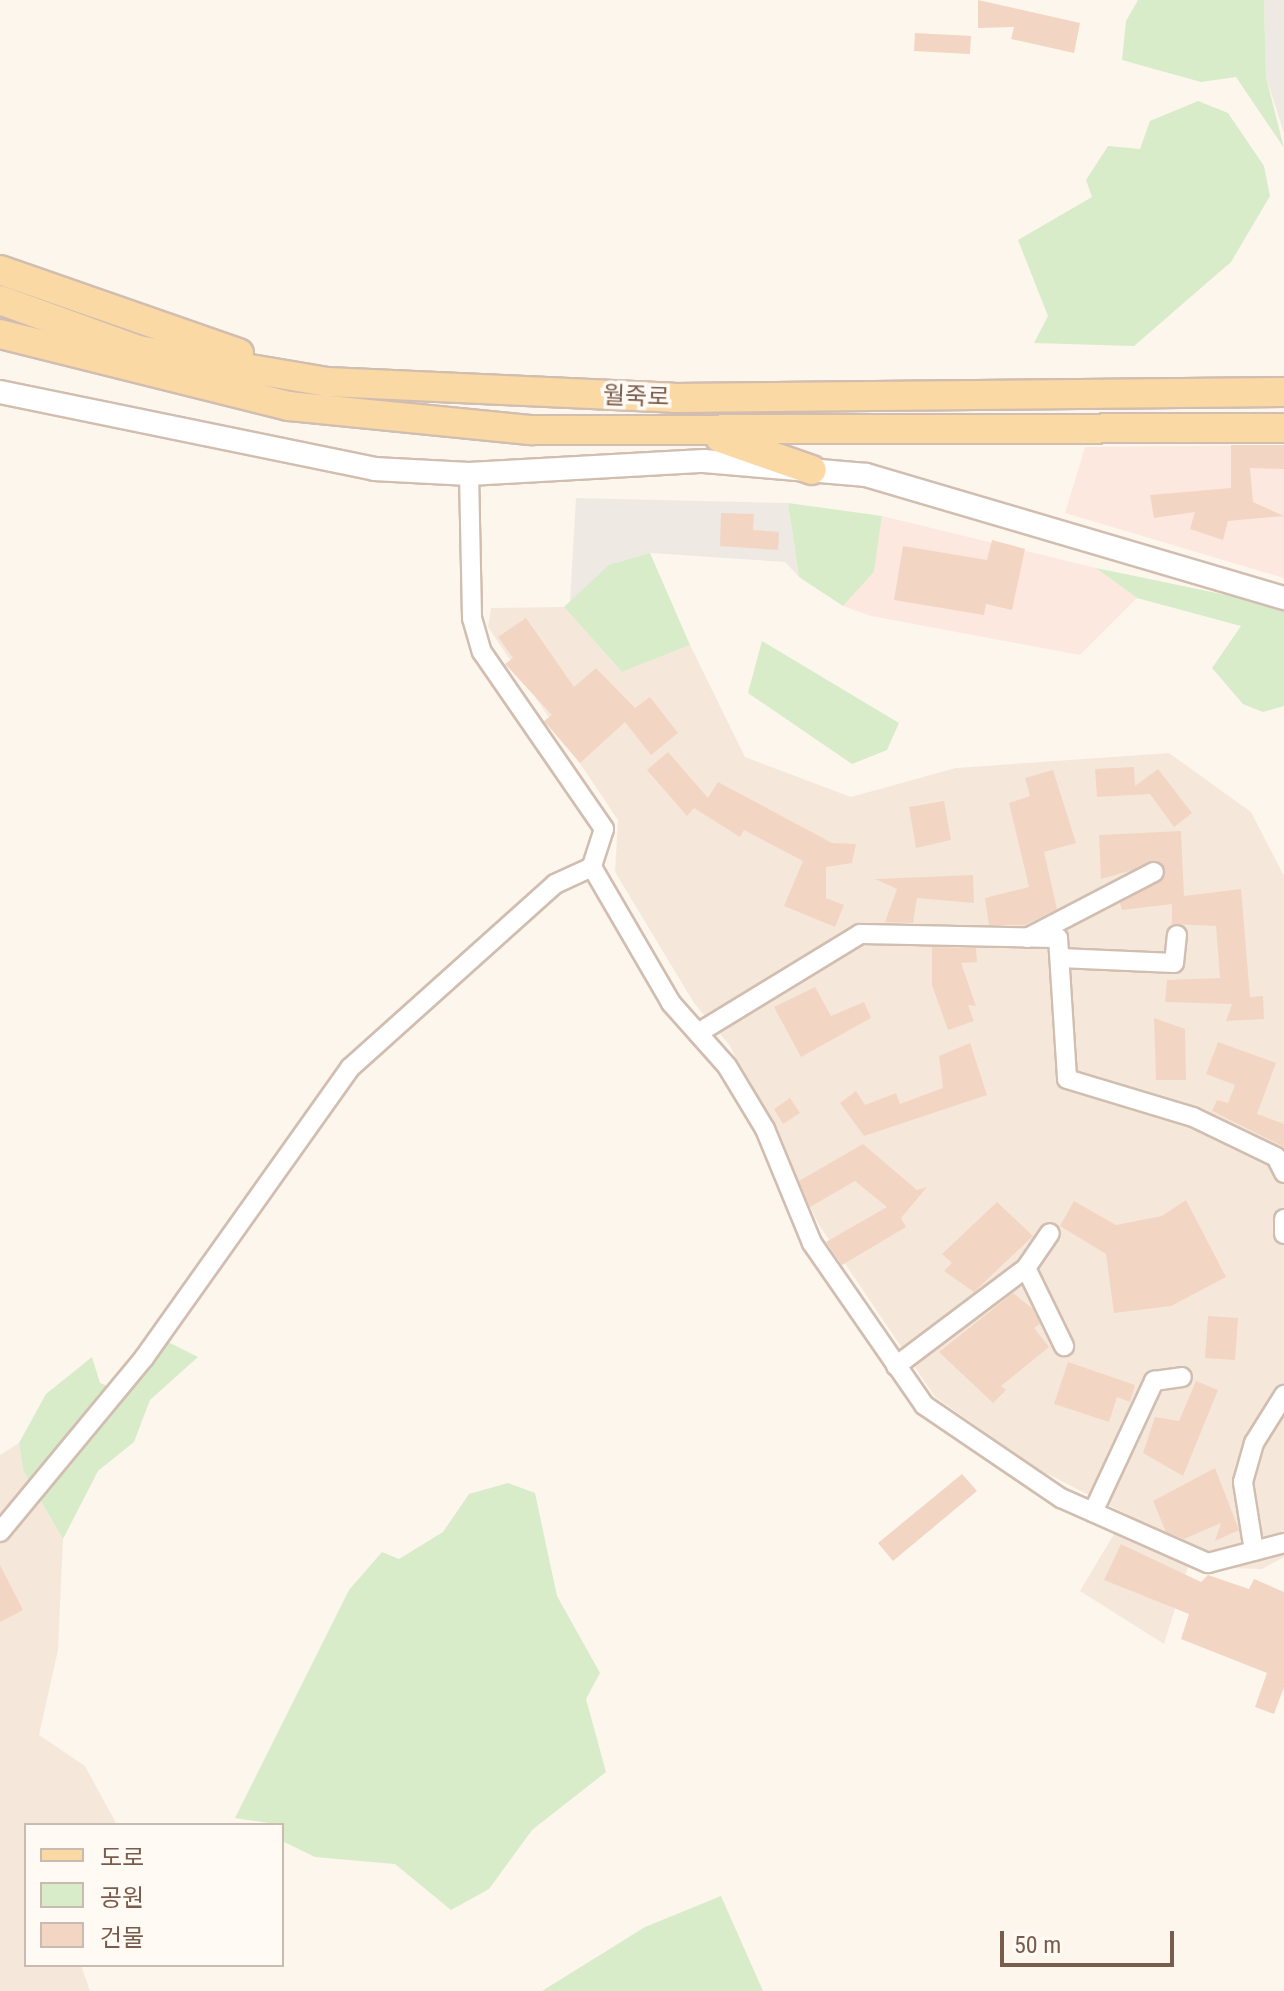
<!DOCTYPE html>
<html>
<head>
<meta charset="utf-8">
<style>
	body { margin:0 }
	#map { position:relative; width:1284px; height:1991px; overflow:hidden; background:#fdf6ec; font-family:"Roboto Condensed","Noto Sans KR",sans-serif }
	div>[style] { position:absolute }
	.residential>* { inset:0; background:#f5e8da }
	.commercial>* { inset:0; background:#fde8e0 }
	.industrial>* { inset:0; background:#efe9e4 }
	.green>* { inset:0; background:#d8ecc9 }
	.building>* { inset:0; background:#f3d5c3 }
	.roads { filter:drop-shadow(2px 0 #d1beb0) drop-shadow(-2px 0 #d1beb0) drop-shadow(0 2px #d1beb0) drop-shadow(0 -2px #d1beb0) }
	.minor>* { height:18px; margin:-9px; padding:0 9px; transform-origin:9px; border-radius:9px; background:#fff }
	.tertiary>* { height:22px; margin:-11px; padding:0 11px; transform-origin:11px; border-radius:11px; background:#fff }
	.primary>* { height:28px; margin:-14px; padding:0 14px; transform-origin:14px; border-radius:14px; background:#fbd9a5 }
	span { translate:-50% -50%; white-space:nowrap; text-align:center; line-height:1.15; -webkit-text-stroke:7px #fffaf3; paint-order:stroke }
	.street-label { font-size:24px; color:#7a5c4d }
	.legend { position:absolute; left:24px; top:1823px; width:260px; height:144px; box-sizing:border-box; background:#fffaf3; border:2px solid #cabbb1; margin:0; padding:10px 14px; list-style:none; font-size:24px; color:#7a5c4d }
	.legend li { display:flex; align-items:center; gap:16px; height:40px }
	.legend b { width:40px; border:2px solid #cabbb1 }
	.scale { position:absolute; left:1000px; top:1931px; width:174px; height:36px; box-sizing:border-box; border:4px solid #7a5c4d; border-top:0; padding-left:10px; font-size:24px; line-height:28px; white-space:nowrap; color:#7a5c4d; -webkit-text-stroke:6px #fffaf3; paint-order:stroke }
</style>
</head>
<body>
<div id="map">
	<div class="residential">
		<div style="clip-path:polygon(564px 607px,622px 672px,690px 645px,745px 757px,851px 797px,956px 768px,1169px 753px,1251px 812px,1284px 876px,1284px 1557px,1262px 1569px,1188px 1567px,1164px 1644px,1080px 1591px,1126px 1514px,1038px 1469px,935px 1397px,819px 1225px,730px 1046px,694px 1003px,615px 872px,618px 820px,488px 627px,491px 608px)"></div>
		<div style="clip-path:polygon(19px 1443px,23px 1470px,63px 1539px,58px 1650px,39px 1735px,85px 1766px,117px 1825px,26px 1825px,26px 1965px,81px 1965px,90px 1991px,0 1991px,0 1455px)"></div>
	</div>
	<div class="commercial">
		<div style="clip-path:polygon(1284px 445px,1284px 578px,1065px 513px,1085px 447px)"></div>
		<div style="clip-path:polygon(882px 516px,1096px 568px,1137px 598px,1080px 655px,871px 616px,843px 606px,874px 572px)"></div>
	</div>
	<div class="industrial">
		<div style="clip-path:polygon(1264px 0,1284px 0,1284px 133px,1266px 77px)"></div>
		<div style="clip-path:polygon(576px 498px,788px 503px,799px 577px,785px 562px,650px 553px,570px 601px)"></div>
	</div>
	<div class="green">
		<div style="clip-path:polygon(1138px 0,1264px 0,1266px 77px,1284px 148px,1236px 77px,1201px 82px,1122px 60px,1126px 21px)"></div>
		<div style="clip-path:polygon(1198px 101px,1228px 113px,1264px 166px,1270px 196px,1231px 262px,1134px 346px,1034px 343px,1048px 316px,1018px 240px,1092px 197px,1086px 180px,1108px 146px,1140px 149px,1150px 121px)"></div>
		<div style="clip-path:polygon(788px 503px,882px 516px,874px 572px,843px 606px,799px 577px)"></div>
		<div style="clip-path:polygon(650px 553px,690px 645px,622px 672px,564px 607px,609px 565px)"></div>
		<div style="clip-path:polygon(1096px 568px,1284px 607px,1284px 706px,1263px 712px,1243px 704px,1212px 668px,1241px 626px,1137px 598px)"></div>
		<div style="clip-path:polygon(762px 641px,899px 723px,887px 750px,852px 764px,748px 693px)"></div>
		<div style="clip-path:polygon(166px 1341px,198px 1357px,150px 1400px,134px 1442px,98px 1471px,63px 1539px,23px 1470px,19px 1443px,46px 1394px,92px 1357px,100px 1383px,124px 1392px)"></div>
		<div style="clip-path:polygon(508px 1483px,535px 1493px,557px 1596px,600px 1673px,586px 1699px,606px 1772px,532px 1830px,489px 1889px,451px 1910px,395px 1864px,315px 1857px,282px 1841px,282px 1825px,235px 1818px,349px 1590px,382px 1552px,399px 1559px,443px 1532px,469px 1494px)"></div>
		<div style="clip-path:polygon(721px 1896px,763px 1991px,542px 1991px,645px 1927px)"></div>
	</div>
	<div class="building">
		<div style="clip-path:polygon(978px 0,1080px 23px,1074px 53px,1011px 39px,1014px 27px,978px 28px)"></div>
		<div style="clip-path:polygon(915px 33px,971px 36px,970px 54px,914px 51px)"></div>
		<div style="clip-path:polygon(1231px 445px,1284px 445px,1284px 469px,1250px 468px,1253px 502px,1284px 516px,1228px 521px,1223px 540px,1190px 529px,1195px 512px,1154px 518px,1150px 495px,1231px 488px)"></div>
		<div style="clip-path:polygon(721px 513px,754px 514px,753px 530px,779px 532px,778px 550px,720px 546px)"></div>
		<div style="clip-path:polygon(992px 540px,1025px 549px,1012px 610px,986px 604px,984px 615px,894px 600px,903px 546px,987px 560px)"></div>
		<div style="clip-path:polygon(526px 618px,574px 687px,596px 668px,635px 708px,650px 697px,678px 733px,651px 755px,625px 722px,580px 763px,544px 721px,552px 715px,505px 664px,513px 658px,498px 637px)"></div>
		<div style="clip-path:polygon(668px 752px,708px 798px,718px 782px,832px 843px,856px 844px,852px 863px,826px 867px,826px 898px,844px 905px,835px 927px,784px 906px,803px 861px,744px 830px,740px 837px,694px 808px,687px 816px,647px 770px)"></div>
		<div style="clip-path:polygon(1134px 767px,1135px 786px,1158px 769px,1192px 813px,1174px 827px,1150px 794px,1097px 797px,1095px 769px)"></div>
		<div style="clip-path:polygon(1053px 770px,1076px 843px,1044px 852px,1057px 909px,1025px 925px,989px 925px,985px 898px,1029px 887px,1009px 803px,1030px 796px,1025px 778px)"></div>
		<div style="clip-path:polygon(944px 801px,951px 840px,916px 848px,909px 807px)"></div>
		<div style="clip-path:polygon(1181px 831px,1184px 896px,1241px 889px,1250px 997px,1263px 996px,1264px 1019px,1226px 1021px,1232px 1004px,1165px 1002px,1167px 980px,1220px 978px,1216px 926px,1172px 924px,1172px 904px,1122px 910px,1120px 903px,1164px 879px,1161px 862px,1101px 879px,1099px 835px)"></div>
		<div style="clip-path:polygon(973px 875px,974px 903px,917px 898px,913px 923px,885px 922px,897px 889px,875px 879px)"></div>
		<div style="clip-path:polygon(932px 947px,976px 948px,977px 962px,961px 963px,976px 1006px,968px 1005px,974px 1021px,948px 1030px,932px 985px)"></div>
		<div style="clip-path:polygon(815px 987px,831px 1016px,864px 1002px,871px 1018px,801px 1057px,774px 1007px)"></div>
		<div style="clip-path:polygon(1154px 1018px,1185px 1029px,1186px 1080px,1156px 1080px)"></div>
		<div style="clip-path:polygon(1218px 1042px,1276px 1063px,1257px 1114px,1284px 1124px,1284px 1147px,1212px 1111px,1217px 1100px,1228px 1103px,1235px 1085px,1206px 1074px)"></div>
		<div style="clip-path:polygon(970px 1043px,987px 1095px,864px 1136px,840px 1103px,856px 1091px,865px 1105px,896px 1093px,900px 1104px,943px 1088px,939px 1056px)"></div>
		<div style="clip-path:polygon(790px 1098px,800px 1113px,783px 1124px,774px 1109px)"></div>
		<div style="clip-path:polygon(863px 1144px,917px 1190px,927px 1187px,901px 1218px,906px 1227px,842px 1265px,826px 1242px,887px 1207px,855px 1181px,810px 1207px,799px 1181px)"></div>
		<div style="clip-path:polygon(1186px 1200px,1226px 1277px,1171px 1306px,1114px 1313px,1106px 1254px,1060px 1226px,1074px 1201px,1116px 1225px,1162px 1216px)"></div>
		<div style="clip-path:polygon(997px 1202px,1033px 1236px,974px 1292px,944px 1271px,952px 1263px,942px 1254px)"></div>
		<div style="clip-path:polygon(1013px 1293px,1033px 1309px,1040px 1324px,1034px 1328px,1049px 1347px,1001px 1386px,1006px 1390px,993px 1403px,939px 1352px)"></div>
		<div style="clip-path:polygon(1208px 1316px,1238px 1318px,1235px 1360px,1205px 1358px)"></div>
		<div style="clip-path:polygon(1068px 1362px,1135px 1385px,1130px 1402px,1117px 1397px,1109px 1422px,1054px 1404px)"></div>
		<div style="clip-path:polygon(1196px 1381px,1218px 1390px,1183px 1476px,1143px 1453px,1155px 1417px,1179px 1421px)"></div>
		<div style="clip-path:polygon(1215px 1468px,1239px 1530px,1215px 1541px,1221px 1523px,1184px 1539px,1166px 1532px,1153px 1501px)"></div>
		<div style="clip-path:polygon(962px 1474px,977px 1491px,893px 1561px,878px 1543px)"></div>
		<div style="clip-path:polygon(1121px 1544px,1201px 1582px,1208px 1575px,1249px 1589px,1254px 1579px,1284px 1592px,1284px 1687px,1274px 1714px,1255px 1707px,1267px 1673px,1181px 1639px,1189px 1614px,1104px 1580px)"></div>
		<div style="clip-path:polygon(0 1565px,23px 1610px,0 1622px)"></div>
	</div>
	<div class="roads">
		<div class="minor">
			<div style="left:469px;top:474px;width:144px;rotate:88.8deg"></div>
			<div style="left:472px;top:618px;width:35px;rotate:74deg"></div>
			<div style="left:482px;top:652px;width:215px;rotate:55.4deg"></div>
			<div style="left:604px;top:829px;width:40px;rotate:108deg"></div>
			<div style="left:592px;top:867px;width:157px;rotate:59.8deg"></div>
			<div style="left:671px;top:1003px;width:84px;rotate:48.4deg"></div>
			<div style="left:727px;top:1066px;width:74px;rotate:58.9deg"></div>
			<div style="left:765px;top:1129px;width:123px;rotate:67.6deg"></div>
			<div style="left:812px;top:1243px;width:197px;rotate:55.3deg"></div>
			<div style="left:924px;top:1405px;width:166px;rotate:34.2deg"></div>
			<div style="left:1061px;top:1498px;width:161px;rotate:23.9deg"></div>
			<div style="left:1208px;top:1563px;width:79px;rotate:-14.7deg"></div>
			<div style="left:1027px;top:938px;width:143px;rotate:-27.5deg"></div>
			<div style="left:1060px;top:958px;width:114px;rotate:2.5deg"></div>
			<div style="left:1174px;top:963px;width:28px;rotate:-84deg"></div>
			<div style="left:698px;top:1033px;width:190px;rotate:-31.4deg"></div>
			<div style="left:860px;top:934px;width:198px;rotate:1.2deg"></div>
			<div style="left:1058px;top:938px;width:141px;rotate:86.3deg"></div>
			<div style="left:1067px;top:1079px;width:132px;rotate:16.8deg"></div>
			<div style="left:1193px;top:1117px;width:92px;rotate:25.7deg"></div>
			<div style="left:1276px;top:1157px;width:18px;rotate:63deg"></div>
			<div style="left:1284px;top:1219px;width:15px;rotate:90deg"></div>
			<div style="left:1026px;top:1268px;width:87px;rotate:64deg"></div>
			<div style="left:896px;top:1366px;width:163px;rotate:-37deg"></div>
			<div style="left:1026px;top:1268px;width:42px;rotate:-55.6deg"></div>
			<div style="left:1093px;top:1512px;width:145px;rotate:-65deg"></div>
			<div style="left:1154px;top:1381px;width:28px;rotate:-8deg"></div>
			<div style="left:0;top:1532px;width:226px;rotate:-50.4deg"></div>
			<div style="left:144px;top:1358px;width:356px;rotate:-54.6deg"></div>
			<div style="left:350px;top:1068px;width:275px;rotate:-41.9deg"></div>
			<div style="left:555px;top:884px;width:41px;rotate:-24.7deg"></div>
			<div style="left:1254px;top:1551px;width:70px;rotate:-99.1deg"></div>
			<div style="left:1243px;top:1482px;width:41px;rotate:-74.2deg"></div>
			<div style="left:1254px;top:1443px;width:57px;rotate:-58deg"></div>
		</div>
		<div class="tertiary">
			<div style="left:0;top:392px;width:382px;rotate:11.6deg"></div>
			<div style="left:374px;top:469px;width:95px;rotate:3deg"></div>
			<div style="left:469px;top:474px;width:235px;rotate:-3.2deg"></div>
			<div style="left:704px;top:461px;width:163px;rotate:4.9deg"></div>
			<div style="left:866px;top:475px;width:436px;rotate:16.4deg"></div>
		</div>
		<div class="primary">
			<div style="left:0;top:270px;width:253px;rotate:19.2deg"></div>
			<div style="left:0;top:300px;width:147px;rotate:19.9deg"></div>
			<div style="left:138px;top:350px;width:192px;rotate:9.6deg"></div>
			<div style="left:327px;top:382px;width:347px;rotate:2.6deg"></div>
			<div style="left:674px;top:398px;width:610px;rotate:-0.56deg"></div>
			<div style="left:0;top:334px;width:298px;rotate:14deg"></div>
			<div style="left:289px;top:406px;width:243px;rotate:5.7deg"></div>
			<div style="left:531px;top:430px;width:753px;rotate:-0.15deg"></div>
			<div style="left:720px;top:438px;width:97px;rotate:19.2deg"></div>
		</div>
	</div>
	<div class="street-label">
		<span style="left:636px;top:397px;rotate:2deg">월죽로</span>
	</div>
	<ul class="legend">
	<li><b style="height:10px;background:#fbd9a5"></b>도로</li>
	<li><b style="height:22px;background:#d8ecc9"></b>공원</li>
	<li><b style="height:22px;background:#f3d5c3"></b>건물</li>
	</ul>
	<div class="scale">50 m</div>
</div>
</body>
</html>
